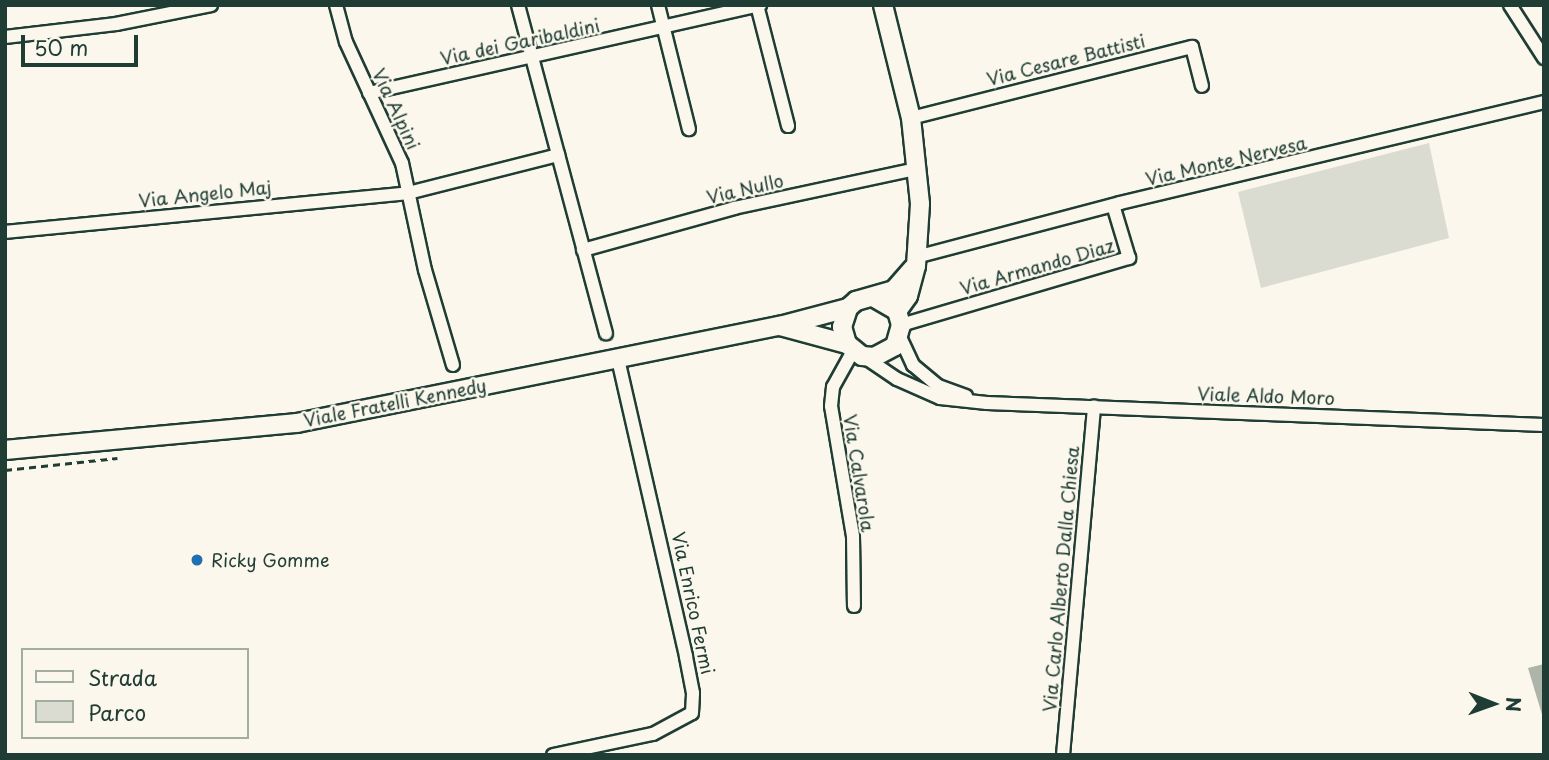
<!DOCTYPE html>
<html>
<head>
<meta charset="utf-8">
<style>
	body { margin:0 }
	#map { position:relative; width:1549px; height:760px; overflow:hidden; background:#fbf7ec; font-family:"Playpen Sans",sans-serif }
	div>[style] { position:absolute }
	.green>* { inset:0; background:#dbdcd1 }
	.water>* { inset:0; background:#adb4aa }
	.stream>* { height:4.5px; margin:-2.25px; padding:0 2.25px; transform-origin:2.25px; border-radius:2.25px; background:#adb4aa }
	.path>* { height:2.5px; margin-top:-1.25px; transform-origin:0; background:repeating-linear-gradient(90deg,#1f3d34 0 7px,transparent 0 12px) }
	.roads { filter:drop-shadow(2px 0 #1f3d34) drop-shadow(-2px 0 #1f3d34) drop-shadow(0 2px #1f3d34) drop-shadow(0 -2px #1f3d34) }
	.street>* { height:12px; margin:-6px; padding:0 6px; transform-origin:6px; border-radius:6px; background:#fbf7ec }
	.secondary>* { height:18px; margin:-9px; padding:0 9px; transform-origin:9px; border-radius:9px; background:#fbf7ec }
	.dots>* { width:19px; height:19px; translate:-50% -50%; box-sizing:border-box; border:4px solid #fbf7ec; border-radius:50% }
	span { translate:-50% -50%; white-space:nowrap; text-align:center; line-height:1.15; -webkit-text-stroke:5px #fbf7ec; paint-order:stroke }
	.street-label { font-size:18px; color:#1f3d34 }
	.poi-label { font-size:18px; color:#1f3d34 }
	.left { translate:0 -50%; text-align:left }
	.frame { position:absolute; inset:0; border:7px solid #1f3d34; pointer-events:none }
	.legend { position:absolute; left:21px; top:648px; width:228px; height:91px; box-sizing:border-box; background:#fbf7ec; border:2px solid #a3ada2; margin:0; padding:9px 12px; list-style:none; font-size:21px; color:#1f3d34 }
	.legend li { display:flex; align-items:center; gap:14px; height:35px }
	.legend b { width:35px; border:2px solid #a3ada2 }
	.north { position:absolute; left:1458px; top:669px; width:70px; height:70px; -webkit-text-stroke:5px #fbf7ec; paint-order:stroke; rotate:91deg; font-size:19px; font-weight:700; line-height:28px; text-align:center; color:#1f3d34 }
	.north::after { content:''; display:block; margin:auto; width:24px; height:32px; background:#1f3d34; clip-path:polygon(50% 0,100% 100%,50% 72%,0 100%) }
	.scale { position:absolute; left:21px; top:35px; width:117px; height:32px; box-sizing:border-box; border:4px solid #1f3d34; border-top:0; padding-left:9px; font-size:21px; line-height:24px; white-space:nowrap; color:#1f3d34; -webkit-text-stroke:5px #fbf7ec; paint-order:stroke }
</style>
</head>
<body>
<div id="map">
	<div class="green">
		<div style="clip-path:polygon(1429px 143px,1449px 238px,1261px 288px,1238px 192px)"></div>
	</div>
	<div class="water">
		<div style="clip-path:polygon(1544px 664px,1544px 721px,1528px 668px)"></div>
	</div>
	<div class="stream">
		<div style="left:1540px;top:755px;width:4px"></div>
	</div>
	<div class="path">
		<div style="left:5px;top:470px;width:113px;rotate:-6.1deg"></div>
	</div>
	<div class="roads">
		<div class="street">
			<div style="left:336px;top:5px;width:38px;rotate:75deg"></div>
			<div style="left:346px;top:42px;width:133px;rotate:65.2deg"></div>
			<div style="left:402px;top:163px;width:109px;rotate:77.9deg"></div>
			<div style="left:425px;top:270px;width:99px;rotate:73.6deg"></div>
			<div style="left:518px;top:5px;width:340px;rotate:75deg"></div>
			<div style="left:658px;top:5px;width:128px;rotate:76deg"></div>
			<div style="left:757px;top:5px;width:125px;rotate:75.6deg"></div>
			<div style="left:1510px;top:5px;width:63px;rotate:57.3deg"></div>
			<div style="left:5px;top:37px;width:112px;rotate:-6.7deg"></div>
			<div style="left:116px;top:24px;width:97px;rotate:-11.3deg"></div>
			<div style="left:369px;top:93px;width:401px;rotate:-12.7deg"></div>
			<div style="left:911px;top:118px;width:290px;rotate:-14.2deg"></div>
			<div style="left:1192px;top:47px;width:40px;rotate:75.6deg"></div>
			<div style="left:5px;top:232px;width:405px;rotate:-5.5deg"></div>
			<div style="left:408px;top:193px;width:155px;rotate:-14.2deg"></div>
			<div style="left:583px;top:250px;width:157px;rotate:-15.5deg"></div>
			<div style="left:734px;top:208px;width:186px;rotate:-12.1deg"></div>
			<div style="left:916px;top:257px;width:211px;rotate:-14.8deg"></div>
			<div style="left:1120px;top:203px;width:436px;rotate:-13.4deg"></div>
			<div style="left:901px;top:325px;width:238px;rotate:-16.4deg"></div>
			<div style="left:1129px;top:258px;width:55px;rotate:-106.8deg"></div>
			<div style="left:900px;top:337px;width:31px;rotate:65deg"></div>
			<div style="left:913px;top:365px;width:33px;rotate:40deg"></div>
			<div style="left:938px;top:386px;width:30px;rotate:20deg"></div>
			<div style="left:853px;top:351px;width:41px;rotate:119.1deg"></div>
			<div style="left:833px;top:387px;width:19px;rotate:96deg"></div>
			<div style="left:831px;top:406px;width:132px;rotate:80.4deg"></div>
			<div style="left:853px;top:536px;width:70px;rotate:89.2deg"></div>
			<div style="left:863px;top:356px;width:41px;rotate:34.1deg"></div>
			<div style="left:897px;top:379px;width:47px;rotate:23.8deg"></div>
			<div style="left:940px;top:398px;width:47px;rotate:6.1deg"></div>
			<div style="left:987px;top:403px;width:557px;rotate:2.26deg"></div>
			<div style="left:553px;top:755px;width:102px;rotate:-11.9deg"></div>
			<div style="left:653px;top:734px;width:44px;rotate:-28.3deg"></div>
			<div style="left:692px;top:713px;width:20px;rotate:-87deg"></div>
			<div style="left:693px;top:693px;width:38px;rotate:-101deg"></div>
			<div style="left:686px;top:656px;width:305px;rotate:-102.9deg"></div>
			<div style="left:1063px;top:755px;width:350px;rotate:-84.9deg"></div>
		</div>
		<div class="secondary">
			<div style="left:883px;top:5px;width:116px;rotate:76.1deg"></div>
			<div style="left:911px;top:118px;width:86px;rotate:84deg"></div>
			<div style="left:920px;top:204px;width:62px;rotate:93.7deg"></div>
			<div style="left:916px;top:266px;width:31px;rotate:105deg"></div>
			<div style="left:908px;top:296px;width:19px;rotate:126deg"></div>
			<div style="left:873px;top:297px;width:28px;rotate:30deg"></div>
			<div style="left:897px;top:311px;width:15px;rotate:74deg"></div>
			<div style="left:901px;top:325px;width:22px;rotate:106deg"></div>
			<div style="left:895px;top:346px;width:24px;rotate:152deg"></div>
			<div style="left:874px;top:357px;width:12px;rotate:-175deg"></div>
			<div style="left:862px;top:356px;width:19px;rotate:-141deg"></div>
			<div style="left:847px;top:344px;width:18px;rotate:-106deg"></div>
			<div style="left:842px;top:327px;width:20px;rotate:-72deg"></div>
			<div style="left:848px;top:308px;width:11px;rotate:-41deg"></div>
			<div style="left:856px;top:301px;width:40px;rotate:-16deg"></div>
			<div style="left:894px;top:290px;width:29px;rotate:-49deg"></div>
			<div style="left:780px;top:326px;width:69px;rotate:15deg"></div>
			<div style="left:5px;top:450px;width:293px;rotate:-5.3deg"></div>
			<div style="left:297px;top:423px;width:493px;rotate:-11.4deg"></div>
			<div style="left:780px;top:326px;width:70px;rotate:-14.8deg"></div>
		</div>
	</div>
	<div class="dots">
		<div style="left:197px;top:560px;background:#1f6fb2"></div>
	</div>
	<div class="street-label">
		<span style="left:520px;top:42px;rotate:-12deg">Via dei Garibaldini</span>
		<span style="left:1066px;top:60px;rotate:-14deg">Via Cesare Battisti</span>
		<span style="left:396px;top:109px;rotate:65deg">Via Alpini</span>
		<span style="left:1226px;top:161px;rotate:-13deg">Via Monte Nervesa</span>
		<span style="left:745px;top:189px;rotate:-13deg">Via Nullo</span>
		<span style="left:205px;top:194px;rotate:-6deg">Via Angelo Maj</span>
		<span style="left:1037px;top:267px;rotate:-16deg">Via Armando Diaz</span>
		<span style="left:1266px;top:396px;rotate:2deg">Viale Aldo Moro</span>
		<span style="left:395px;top:403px;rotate:-11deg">Viale Fratelli Kennedy</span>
		<span style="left:859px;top:473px;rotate:81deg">Via Calvarola</span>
		<span style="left:1061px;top:579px;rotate:-85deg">Via Carlo Alberto Dalla Chiesa</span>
		<span style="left:693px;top:603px;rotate:78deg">Via Enrico Fermi</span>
	</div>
	<div class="poi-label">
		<span class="left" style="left:211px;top:560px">Ricky Gomme</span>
	</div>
	<div class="frame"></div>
	<ul class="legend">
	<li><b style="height:9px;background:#fbf7ec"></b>Strada</li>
	<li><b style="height:19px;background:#dbdcd1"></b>Parco</li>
	</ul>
	<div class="north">N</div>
	<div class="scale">50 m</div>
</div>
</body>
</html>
